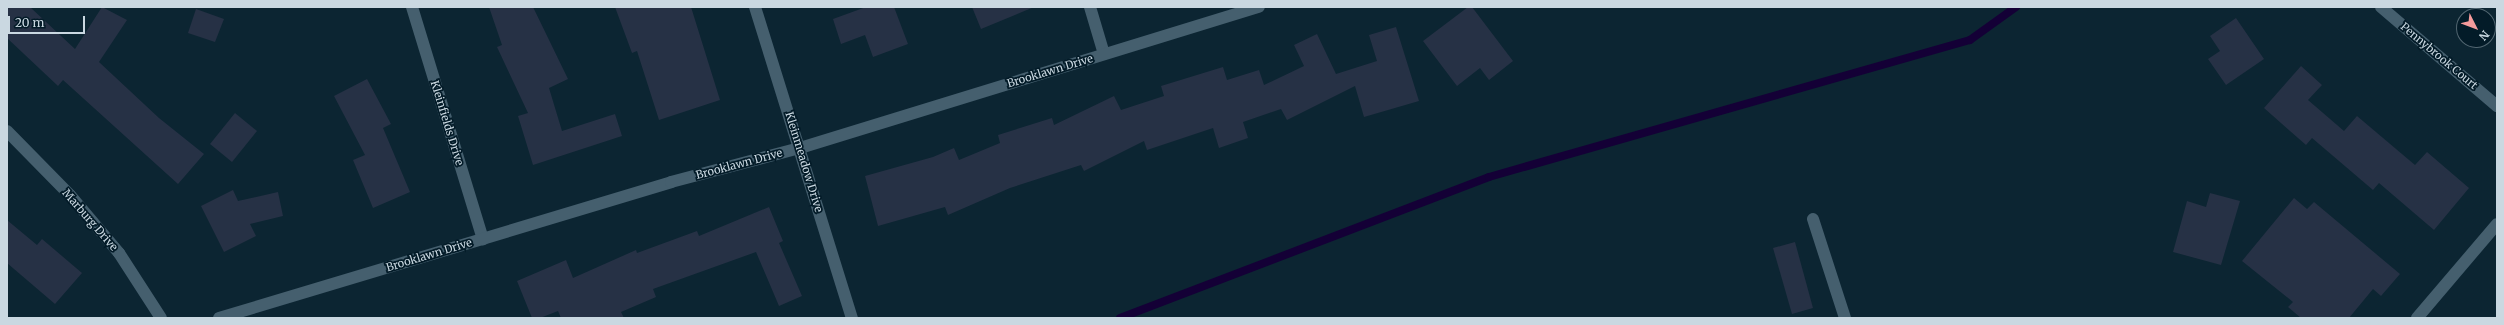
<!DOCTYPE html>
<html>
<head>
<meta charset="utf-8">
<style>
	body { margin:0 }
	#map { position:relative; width:2504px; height:325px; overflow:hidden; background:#0c2532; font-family:Merriweather,serif }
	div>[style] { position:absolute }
	.stream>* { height:8px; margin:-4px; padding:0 4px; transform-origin:4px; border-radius:4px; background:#140036 }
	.building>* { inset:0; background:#263145 }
	.minor>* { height:12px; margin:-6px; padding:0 6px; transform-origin:6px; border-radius:6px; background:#455f6e }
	span { translate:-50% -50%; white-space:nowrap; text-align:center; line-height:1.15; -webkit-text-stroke:3.5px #031b28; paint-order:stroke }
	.street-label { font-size:11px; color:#cad8e1 }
	.frame { position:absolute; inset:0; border:8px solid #cad8e1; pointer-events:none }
	.north { position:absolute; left:2456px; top:8px; width:40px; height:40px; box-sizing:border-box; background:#031b28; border:1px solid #536772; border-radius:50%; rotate:132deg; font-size:11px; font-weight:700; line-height:16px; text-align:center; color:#cad8e1 }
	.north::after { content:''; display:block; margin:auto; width:14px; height:18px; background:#f59b9c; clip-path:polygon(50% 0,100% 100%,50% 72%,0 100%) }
	.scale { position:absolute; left:8px; top:16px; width:77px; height:18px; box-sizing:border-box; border:2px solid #cad8e1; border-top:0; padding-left:5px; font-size:12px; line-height:14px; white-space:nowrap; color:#cad8e1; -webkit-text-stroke:3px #031b28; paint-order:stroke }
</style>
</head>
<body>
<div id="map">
	<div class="stream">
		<div style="left:1120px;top:318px;width:395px;rotate:-20.9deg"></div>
		<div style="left:1489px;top:177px;width:500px;rotate:-15.9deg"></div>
		<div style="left:1970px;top:40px;width:57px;rotate:-35.7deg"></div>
	</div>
	<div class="building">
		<div style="clip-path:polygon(7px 7px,30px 7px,75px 49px,102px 7px,127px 20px,99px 62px,159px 118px,204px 154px,178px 184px,63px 80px,58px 86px,7px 38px)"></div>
		<div style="clip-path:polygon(489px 7px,533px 7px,568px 79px,549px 88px,562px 131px,615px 114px,622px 136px,533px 165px,518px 116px,528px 113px,497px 47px,502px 45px)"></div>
		<div style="clip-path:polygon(615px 7px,691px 7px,720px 100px,659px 120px,637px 51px,632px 53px)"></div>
		<div style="clip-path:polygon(866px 7px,894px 7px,908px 44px,873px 57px,865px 35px,841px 44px,833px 19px)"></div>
		<div style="clip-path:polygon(972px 7px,1034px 7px,981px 29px)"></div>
		<div style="clip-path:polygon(1468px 7px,1472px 7px,1513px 61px,1489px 80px,1480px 68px,1457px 86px,1423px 41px)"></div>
		<div style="clip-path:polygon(196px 9px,224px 19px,215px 42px,188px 33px)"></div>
		<div style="clip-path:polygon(2236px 18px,2264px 59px,2226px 85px,2208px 59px,2220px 51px,2210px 36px)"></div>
		<div style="clip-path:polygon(1396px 27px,1419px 101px,1364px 117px,1355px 86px,1287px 120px,1281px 109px,1243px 122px,1248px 138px,1219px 148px,1213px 128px,1147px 150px,1144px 141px,1084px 171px,1081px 165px,1010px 188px,948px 215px,945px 207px,878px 226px,865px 176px,933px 157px,954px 148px,959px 160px,1000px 143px,998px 135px,1052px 118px,1054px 125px,1114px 96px,1121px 110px,1164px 96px,1161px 86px,1223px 67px,1227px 80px,1259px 70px,1264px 85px,1304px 66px,1294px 45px,1317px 34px,1336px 74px,1377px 61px,1369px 35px)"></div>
		<div style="clip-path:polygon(2301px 66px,2322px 85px,2308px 100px,2344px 131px,2357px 116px,2415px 165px,2427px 152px,2469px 188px,2434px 230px,2379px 183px,2373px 190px,2312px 138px,2306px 145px,2264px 108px)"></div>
		<div style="clip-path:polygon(367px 79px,391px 124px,383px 128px,410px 192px,373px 208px,353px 160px,365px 155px,334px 96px)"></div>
		<div style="clip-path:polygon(235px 113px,257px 131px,232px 162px,210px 144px)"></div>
		<div style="clip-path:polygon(233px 190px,238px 201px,278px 192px,283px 216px,250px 224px,256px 236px,224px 252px,201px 206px)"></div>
		<div style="clip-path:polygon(2210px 193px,2240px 201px,2221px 265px,2173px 252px,2187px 201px,2206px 207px)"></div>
		<div style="clip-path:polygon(2294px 198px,2307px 209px,2314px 202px,2400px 274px,2381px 296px,2373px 289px,2349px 318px,2301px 318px,2288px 307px,2293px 302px,2242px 261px)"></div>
		<div style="clip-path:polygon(769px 207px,783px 241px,779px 243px,802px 296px,779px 306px,756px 252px,653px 289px,656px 297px,621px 312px,624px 318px,561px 318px,558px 311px,540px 318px,532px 318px,517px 281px,566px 260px,573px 278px,636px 250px,637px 253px,697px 231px,699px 236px)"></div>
		<div style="clip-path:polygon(7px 220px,37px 245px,42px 239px,82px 273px,55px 304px,7px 263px)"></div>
		<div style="clip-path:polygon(1795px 242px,1813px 308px,1792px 314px,1773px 248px)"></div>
	</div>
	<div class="minor">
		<div style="left:412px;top:7px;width:243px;rotate:73deg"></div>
		<div style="left:755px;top:7px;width:326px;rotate:72.7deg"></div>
		<div style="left:1090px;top:7px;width:49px;rotate:73.4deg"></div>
		<div style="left:2381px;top:7px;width:153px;rotate:40.5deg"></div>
		<div style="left:7px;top:131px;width:90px;rotate:45.5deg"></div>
		<div style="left:70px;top:195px;width:76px;rotate:49.8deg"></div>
		<div style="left:119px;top:253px;width:77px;rotate:57.1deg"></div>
		<div style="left:1813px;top:219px;width:104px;rotate:72.1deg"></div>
		<div style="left:219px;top:318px;width:472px;rotate:-16.7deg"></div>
		<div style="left:671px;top:182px;width:133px;rotate:-14.8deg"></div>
		<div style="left:800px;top:148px;width:480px;rotate:-17.1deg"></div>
		<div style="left:2417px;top:318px;width:123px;rotate:-49.6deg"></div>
	</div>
	<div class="street-label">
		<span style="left:2439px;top:56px;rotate:40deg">Pennybrook Court</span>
		<span style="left:1050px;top:71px;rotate:-17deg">Brooklawn Drive</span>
		<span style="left:447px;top:123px;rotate:73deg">Kleinfields Drive</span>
		<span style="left:804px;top:162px;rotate:73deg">Kleinmeadow Drive</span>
		<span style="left:739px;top:164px;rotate:-15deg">Brooklawn Drive</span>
		<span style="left:90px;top:220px;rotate:49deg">Marburg Drive</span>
		<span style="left:429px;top:255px;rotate:-17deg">Brooklawn Drive</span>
	</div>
	<div class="frame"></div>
	<div class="north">N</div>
	<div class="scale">20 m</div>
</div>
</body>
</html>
